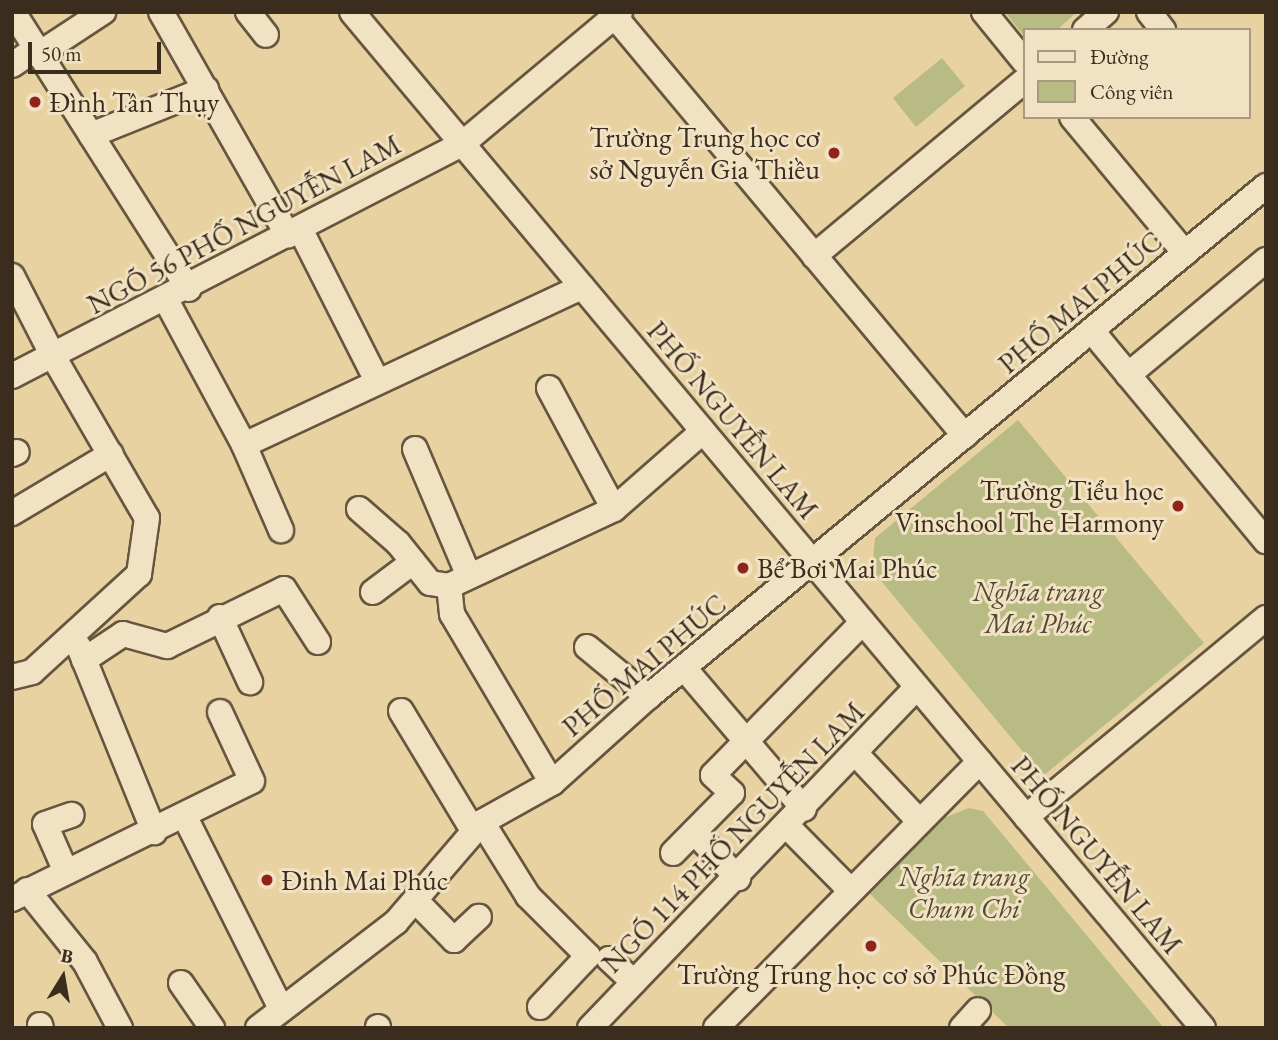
<!DOCTYPE html>
<html>
<head>
<meta charset="utf-8">
<style>
	body { margin:0 }
	#map { position:relative; width:1278px; height:1040px; overflow:hidden; background:#e9d2a2; font-family:"EB Garamond",serif }
	div>[style] { position:absolute }
	.green>* { inset:0; background:#b8bb83 }
	.roads { filter:drop-shadow(2px 0 #66563f) drop-shadow(-2px 0 #66563f) drop-shadow(0 2px #66563f) drop-shadow(0 -2px #66563f) }
	.minor>* { height:24px; margin:-12px; padding:0 12px; transform-origin:12px; border-radius:12px; background:#f1e2c3 }
	.dots>* { width:19px; height:19px; translate:-50% -50%; box-sizing:border-box; border:4px solid #f1e2c3; border-radius:50% }
	span { translate:-50% -50%; white-space:nowrap; text-align:center; line-height:1.15; -webkit-text-stroke:6px #f1e2c3; paint-order:stroke }
	.poi-label { font-size:28px; color:#3b2d1e }
	.left { translate:0 -50%; text-align:left }
	.right { translate:-100% -50%; text-align:right }
	.street-label { font-size:28px; color:#3b2d1e }
	.park-label { font-size:28px; color:#544932; font-style:italic }
	.frame { position:absolute; inset:0; border:14px solid #3b2d1e; pointer-events:none }
	.legend { position:absolute; left:1023px; top:28px; width:228px; height:91px; box-sizing:border-box; background:#f1e2c3; border:2px solid #a89a81; margin:0; padding:9px 12px; list-style:none; font-size:21px; color:#3b2d1e }
	.legend li { display:flex; align-items:center; gap:14px; height:35px }
	.legend b { width:35px; border:2px solid #a89a81 }
	.north { position:absolute; left:28px; top:942px; width:70px; height:70px; -webkit-text-stroke:5px #f1e2c3; paint-order:stroke; rotate:11deg; font-size:19px; font-weight:700; line-height:28px; text-align:center; color:#3b2d1e }
	.north::after { content:''; display:block; margin:auto; width:24px; height:32px; background:#3b2d1e; clip-path:polygon(50% 0,100% 100%,50% 72%,0 100%) }
	.scale { position:absolute; left:28px; top:42px; width:133px; height:32px; box-sizing:border-box; border:4px solid #3b2d1e; border-top:0; padding-left:9px; font-size:21px; line-height:24px; white-space:nowrap; color:#3b2d1e; -webkit-text-stroke:5px #f1e2c3; paint-order:stroke }
</style>
</head>
<body>
<div id="map">
	<div class="green">
		<div style="clip-path:polygon(1005px 12px,1077px 12px,1057px 30px,1024px 30px,1024px 36px)"></div>
		<div style="clip-path:polygon(942px 58px,965px 86px,916px 127px,893px 98px)"></div>
		<div style="clip-path:polygon(1018px 420px,1204px 643px,1043px 776px,872px 570px,875px 538px)"></div>
		<div style="clip-path:polygon(969px 808px,983px 811px,1164px 1028px,1009px 1028px,870px 894px,941px 819px)"></div>
	</div>
	<div class="roads">
		<div class="minor">
			<div style="left:13px;top:12px;width:328px;rotate:57.6deg"></div>
			<div style="left:161px;top:12px;width:257px;rotate:60.4deg"></div>
			<div style="left:248px;top:12px;width:29px;rotate:52deg"></div>
			<div style="left:352px;top:12px;width:1325px;rotate:50.05deg"></div>
			<div style="left:611px;top:12px;width:552px;rotate:50.14deg"></div>
			<div style="left:984px;top:12px;width:63px;rotate:50.8deg"></div>
			<div style="left:1149px;top:12px;width:23px;rotate:52deg"></div>
			<div style="left:1085px;top:30px;width:28px;rotate:-41deg"></div>
			<div style="left:39px;top:54px;width:77px;rotate:-33.3deg"></div>
			<div style="left:12px;top:65px;width:29px;rotate:-34deg"></div>
			<div style="left:1072px;top:117px;width:177px;rotate:50.3deg"></div>
			<div style="left:91px;top:135px;width:124px;rotate:-21.8deg"></div>
			<div style="left:300px;top:229px;width:170px;rotate:63.1deg"></div>
			<div style="left:814px;top:256px;width:273px;rotate:-39.8deg"></div>
			<div style="left:12px;top:276px;width:90px;rotate:62.9deg"></div>
			<div style="left:53px;top:356px;width:187px;rotate:59.9deg"></div>
			<div style="left:147px;top:518px;width:57px;rotate:98.1deg"></div>
			<div style="left:139px;top:574px;width:145px;rotate:137.5deg"></div>
			<div style="left:32px;top:672px;width:21px;rotate:166deg"></div>
			<div style="left:166px;top:300px;width:165px;rotate:61.7deg"></div>
			<div style="left:244px;top:445px;width:93px;rotate:66.5deg"></div>
			<div style="left:1092px;top:331px;width:273px;rotate:50.4deg"></div>
			<div style="left:1128px;top:375px;width:180px;rotate:-39.8deg"></div>
			<div style="left:12px;top:376px;width:506px;rotate:-27.27deg"></div>
			<div style="left:462px;top:144px;width:206px;rotate:-39.9deg"></div>
			<div style="left:549px;top:388px;width:137px;rotate:61.8deg"></div>
			<div style="left:244px;top:445px;width:373px;rotate:-25.1deg"></div>
			<div style="left:415px;top:449px;width:138px;rotate:67deg"></div>
			<div style="left:12px;top:454px;width:5px;rotate:-22deg"></div>
			<div style="left:359px;top:509px;width:52px;rotate:41.1deg"></div>
			<div style="left:398px;top:543px;width:51px;rotate:51.3deg"></div>
			<div style="left:430px;top:583px;width:19px;rotate:9deg"></div>
			<div style="left:12px;top:513px;width:115px;rotate:-30.8deg"></div>
			<div style="left:373px;top:592px;width:50px;rotate:-36.9deg"></div>
			<div style="left:220px;top:617px;width:72px;rotate:65.2deg"></div>
			<div style="left:79px;top:647px;width:200px;rotate:67.9deg"></div>
			<div style="left:587px;top:647px;width:79px;rotate:39.3deg"></div>
			<div style="left:84px;top:660px;width:47px;rotate:-33.7deg"></div>
			<div style="left:123px;top:634px;width:46px;rotate:15.3deg"></div>
			<div style="left:167px;top:646px;width:130px;rotate:-26deg"></div>
			<div style="left:284px;top:589px;width:63px;rotate:57.3deg"></div>
			<div style="left:684px;top:668px;width:185px;rotate:49.6deg"></div>
			<div style="left:401px;top:711px;width:141px;rotate:58.9deg"></div>
			<div style="left:856px;top:754px;width:93px;rotate:46.7deg"></div>
			<div style="left:552px;top:783px;width:196px;rotate:-120.6deg"></div>
			<div style="left:452px;top:614px;width:28px;rotate:-96deg"></div>
			<div style="left:449px;top:586px;width:182px;rotate:-25deg"></div>
			<div style="left:614px;top:509px;width:118px;rotate:-41.2deg"></div>
			<div style="left:185px;top:817px;width:215px;rotate:63.4deg"></div>
			<div style="left:1026px;top:817px;width:312px;rotate:-39.7deg"></div>
			<div style="left:482px;top:822px;width:87px;rotate:58.1deg"></div>
			<div style="left:528px;top:896px;width:85px;rotate:45deg"></div>
			<div style="left:588px;top:956px;width:70px;rotate:133.3deg"></div>
			<div style="left:787px;top:826px;width:91px;rotate:45.4deg"></div>
			<div style="left:694px;top:832px;width:64px;rotate:46.3deg"></div>
			<div style="left:673px;top:853px;width:84px;rotate:-45.5deg"></div>
			<div style="left:732px;top:793px;width:26px;rotate:-137deg"></div>
			<div style="left:713px;top:775px;width:214px;rotate:-45.6deg"></div>
			<div style="left:66px;top:872px;width:52px;rotate:-113.6deg"></div>
			<div style="left:45px;top:824px;width:28px;rotate:-19deg"></div>
			<div style="left:27px;top:890px;width:92px;rotate:51.1deg"></div>
			<div style="left:85px;top:962px;width:75px;rotate:62.1deg"></div>
			<div style="left:12px;top:899px;width:267px;rotate:-26.2deg"></div>
			<div style="left:252px;top:781px;width:76px;rotate:-114.9deg"></div>
			<div style="left:415px;top:900px;width:56px;rotate:45.7deg"></div>
			<div style="left:454px;top:940px;width:34px;rotate:-43deg"></div>
			<div style="left:609px;top:959px;width:34px;rotate:43deg"></div>
			<div style="left:181px;top:983px;width:55px;rotate:55.4deg"></div>
			<div style="left:40px;top:1025px;width:3px;rotate:72deg"></div>
			<div style="left:378px;top:1027px;width:1px;rotate:90deg"></div>
			<div style="left:258px;top:1028px;width:174px;rotate:-37.5deg"></div>
			<div style="left:396px;top:922px;width:132px;rotate:-49.3deg"></div>
			<div style="left:482px;top:822px;width:80px;rotate:-29.1deg"></div>
			<div style="left:552px;top:783px;width:129px;rotate:-41.9deg"></div>
			<div style="left:648px;top:697px;width:802px;rotate:-39.59deg"></div>
			<div style="left:590px;top:1028px;width:472px;rotate:-46.2deg"></div>
			<div style="left:716px;top:1028px;width:375px;rotate:-45.3deg"></div>
			<div style="left:962px;top:1028px;width:24px;rotate:-48deg"></div>
		</div>
	</div>
	<div class="dots">
		<div style="left:35px;top:102px;background:#8f2418"></div>
		<div style="left:834px;top:153px;background:#8f2418"></div>
		<div style="left:1178px;top:506px;background:#8f2418"></div>
		<div style="left:743px;top:568px;background:#8f2418"></div>
		<div style="left:267px;top:880px;background:#8f2418"></div>
		<div style="left:871px;top:946px;background:#8f2418"></div>
	</div>
	<div class="poi-label">
		<span class="left" style="left:49px;top:102px">Đình Tân Thụy</span>
		<span class="right" style="left:820px;top:153px">Trường Trung học cơ<br>sở Nguyễn Gia Thiều</span>
		<span class="right" style="left:1164px;top:506px">Trường Tiểu học<br>Vinschool The Harmony</span>
		<span class="left" style="left:757px;top:568px">Bể Bơi Mai Phúc</span>
		<span class="left" style="left:281px;top:880px">Đinh Mai Phúc</span>
		<span style="left:871px;top:974px">Trường Trung học cơ sở Phúc Đồng</span>
	</div>
	<div class="street-label">
		<span style="left:244px;top:224px;rotate:-28deg">NGÕ 56 PHỐ NGUYỄN LAM</span>
		<span style="left:1080px;top:302px;rotate:-40deg">PHỐ MAI PHÚC</span>
		<span style="left:733px;top:420px;rotate:50deg">PHỐ NGUYỄN LAM</span>
		<span style="left:644px;top:665px;rotate:-40deg">PHỐ MAI PHÚC</span>
		<span style="left:733px;top:837px;rotate:-46deg">NGÕ 114 PHỐ NGUYỄN LAM</span>
		<span style="left:1097px;top:855px;rotate:50deg">PHỐ NGUYỄN LAM</span>
	</div>
	<div class="park-label">
		<span style="left:1038px;top:607px">Nghĩa trang<br>Mai Phúc</span>
		<span style="left:964px;top:892px">Nghĩa trang<br>Chum Chi</span>
	</div>
	<div class="frame"></div>
	<ul class="legend">
	<li><b style="height:9px;background:#f1e2c3"></b>Đường</li>
	<li><b style="height:19px;background:#b8bb83"></b>Công viên</li>
	</ul>
	<div class="north">B</div>
	<div class="scale">50 m</div>
</div>
</body>
</html>
